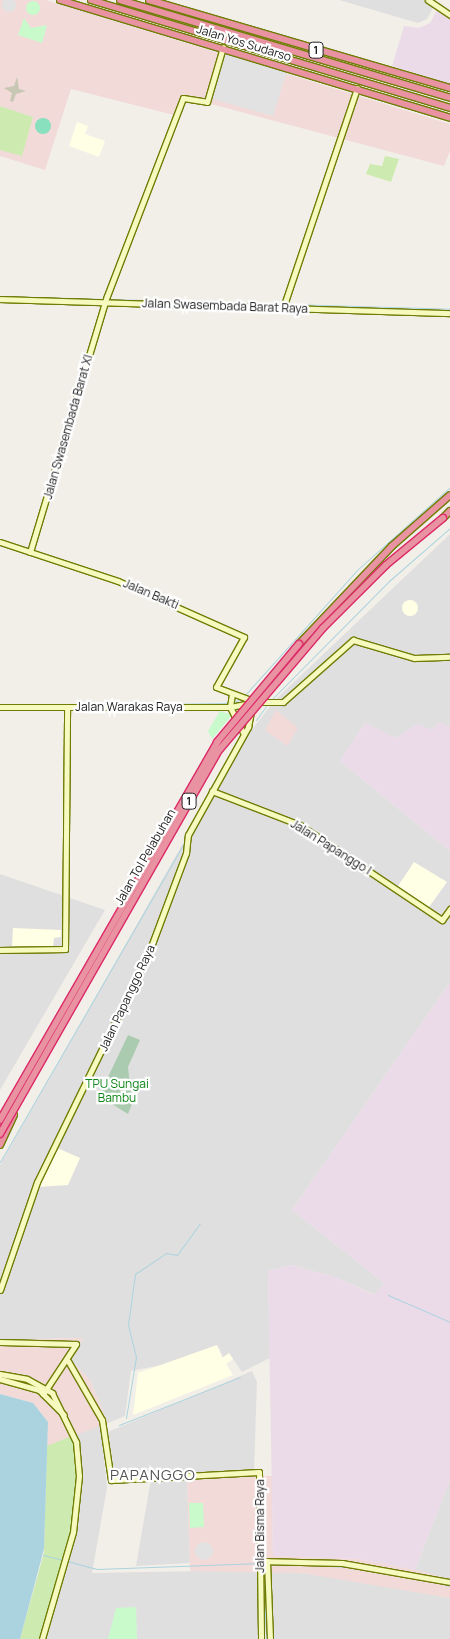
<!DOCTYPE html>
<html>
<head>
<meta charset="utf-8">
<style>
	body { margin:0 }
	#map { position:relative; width:450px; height:1639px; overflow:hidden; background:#f2efe9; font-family:Manrope,sans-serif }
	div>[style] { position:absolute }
	.residential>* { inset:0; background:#e0dfdf }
	.commercial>* { inset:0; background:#f2dad9 }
	.industrial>* { inset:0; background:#ebdbe8 }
	.education>* { inset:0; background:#ffffe5 }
	.round { border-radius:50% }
	.construction>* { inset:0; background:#c7c7b4 }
	.grass>* { inset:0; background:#cdebb0 }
	.cemetery>* { inset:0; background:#aacbaf }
	.park>* { inset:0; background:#c8facc }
	.pitch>* { inset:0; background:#88e0be }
	.parking>* { inset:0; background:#e2e2e2 }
	.water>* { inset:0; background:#aad3df }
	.stream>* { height:1px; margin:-0.5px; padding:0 0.5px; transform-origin:0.5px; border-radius:0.5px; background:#aad3df }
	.roads { filter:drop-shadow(1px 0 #707d05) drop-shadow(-1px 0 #707d05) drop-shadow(0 1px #707d05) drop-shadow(0 -1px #707d05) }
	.secondary>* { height:5px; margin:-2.5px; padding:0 2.5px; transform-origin:2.5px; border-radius:2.5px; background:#f7fabf }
	.highway>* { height:6px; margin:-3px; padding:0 3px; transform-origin:3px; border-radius:3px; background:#e892a2 }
	.bridges { filter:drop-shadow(1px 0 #dc2a67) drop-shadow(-1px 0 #dc2a67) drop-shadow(0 1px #dc2a67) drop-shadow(0 -1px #dc2a67) }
	.highway-bridge>* { height:6px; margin:-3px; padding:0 3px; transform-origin:3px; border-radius:3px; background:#e892a2 }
	span { translate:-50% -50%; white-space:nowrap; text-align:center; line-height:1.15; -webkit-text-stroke:4.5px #fff; paint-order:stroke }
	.shield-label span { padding:1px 4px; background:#fff; border:1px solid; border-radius:4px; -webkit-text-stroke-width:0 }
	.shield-label { font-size:11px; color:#222; font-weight:700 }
	.street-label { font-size:12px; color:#222 }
	.park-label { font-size:12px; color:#0c8416 }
	.quarter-label { font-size:15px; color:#555; letter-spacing:1px }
</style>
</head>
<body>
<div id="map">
	<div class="residential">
		<div style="clip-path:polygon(339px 0,425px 0,434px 6px,427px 19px,418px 23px)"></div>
		<div style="clip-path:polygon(450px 534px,450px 727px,438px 722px,433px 730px,414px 730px,395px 738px,365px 723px,340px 761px,450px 851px,450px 982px,292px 1210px,384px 1283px,375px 1295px,338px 1278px,291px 1265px,268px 1271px,270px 1358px,242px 1372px,231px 1356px,224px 1359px,219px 1348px,182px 1361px,131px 1371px,125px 1416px,108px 1423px,90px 1380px,71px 1360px,83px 1338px,0 1340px,0 1165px,236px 750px,274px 701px)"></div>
		<div style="clip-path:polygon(0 874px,105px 910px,0 1090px)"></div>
		<div style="clip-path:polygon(252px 1371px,257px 1382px,254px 1470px,115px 1477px,108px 1432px)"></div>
		<div style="clip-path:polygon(101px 1425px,107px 1488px,92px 1573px,259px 1570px,261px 1639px,20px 1639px,44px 1553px,47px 1446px)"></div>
		<div style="clip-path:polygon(187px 1476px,190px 1563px,136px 1566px,151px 1479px)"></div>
		<div style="clip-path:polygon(450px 1480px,450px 1579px,415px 1570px)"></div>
		<div style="clip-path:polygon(267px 1570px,352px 1578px,450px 1598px,450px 1639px,270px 1639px)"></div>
	</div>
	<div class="commercial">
		<div style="clip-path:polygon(0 0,46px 0,450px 124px,450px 151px,444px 166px,181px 96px,174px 115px,71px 89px,45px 170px,0 156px)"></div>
		<div style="clip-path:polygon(276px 710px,298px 728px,287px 746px,265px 730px)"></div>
		<div style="clip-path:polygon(83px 1338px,71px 1360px,90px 1380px,108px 1423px,47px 1446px,48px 1422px,33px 1403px,0 1394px,0 1340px)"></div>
		<div style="clip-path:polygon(187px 1476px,272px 1476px,273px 1556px,359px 1559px,415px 1570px,450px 1579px,450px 1598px,302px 1573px,190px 1571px)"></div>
	</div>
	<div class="industrial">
		<div style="clip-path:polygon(438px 8px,450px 16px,450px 84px,392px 66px,404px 26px,419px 28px,430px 23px)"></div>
		<div style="clip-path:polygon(438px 722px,450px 727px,450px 851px,340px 761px,365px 723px,396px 738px,417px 724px,433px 730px)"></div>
		<div style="clip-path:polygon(450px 982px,450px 1480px,415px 1570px,359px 1559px,273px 1556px,268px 1271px,291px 1265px,338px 1278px,374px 1295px,384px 1283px,292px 1210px)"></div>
	</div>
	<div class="education">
		<div style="clip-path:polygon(77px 122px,88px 126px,85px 134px,105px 141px,99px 157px,69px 146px)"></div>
		<div class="round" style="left:402px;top:600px;width:16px;height:16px"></div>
		<div style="clip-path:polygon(414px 862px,447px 882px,429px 907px,398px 886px)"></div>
		<div style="clip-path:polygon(13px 928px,61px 930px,61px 937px,54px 938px,53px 947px,12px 946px)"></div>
		<div style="clip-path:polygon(55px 1147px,80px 1158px,68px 1185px,37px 1187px)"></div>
		<div style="clip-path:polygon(217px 1345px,222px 1358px,229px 1353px,233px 1359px,226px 1364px,233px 1375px,133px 1415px,138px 1373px)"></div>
	</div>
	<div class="construction">
		<div style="clip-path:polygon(17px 77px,19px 89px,26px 91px,16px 94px,13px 102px,10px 101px,12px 93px,4px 88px,14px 86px)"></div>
	</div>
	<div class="grass">
		<div style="clip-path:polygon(0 106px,33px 117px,22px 156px,0 150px)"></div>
		<div style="clip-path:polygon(385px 156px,399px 159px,391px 182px,366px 174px,370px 164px,382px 166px)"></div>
		<div style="clip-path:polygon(74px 1435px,79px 1463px,77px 1509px,42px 1639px,20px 1639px,44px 1553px,47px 1446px)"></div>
	</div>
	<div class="cemetery">
		<div style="clip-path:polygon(128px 1035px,140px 1040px,128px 1067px,132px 1104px,128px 1114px,99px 1096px)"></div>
	</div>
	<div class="park">
		<div class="round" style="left:26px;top:1px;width:14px;height:14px"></div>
		<div style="clip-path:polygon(24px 18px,31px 28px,47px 25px,42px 43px,18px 35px)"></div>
		<div style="clip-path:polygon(220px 711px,232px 715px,212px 739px,208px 731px)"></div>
		<div style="clip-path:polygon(189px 1503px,203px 1503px,204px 1527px,190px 1528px)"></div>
		<div style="clip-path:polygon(136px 1607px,137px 1639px,108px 1639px,116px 1608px)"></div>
	</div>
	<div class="pitch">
		<div class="round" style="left:35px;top:118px;width:16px;height:16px"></div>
	</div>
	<div class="parking">
		<div class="round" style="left:2px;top:-2px;width:14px;height:14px"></div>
		<div style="clip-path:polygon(223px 52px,287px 71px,273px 116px,209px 98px)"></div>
		<div class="round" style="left:195px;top:1542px;width:18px;height:18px"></div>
	</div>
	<div class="water">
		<div style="clip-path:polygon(0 1394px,33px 1403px,48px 1422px,44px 1549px,20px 1639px,0 1639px)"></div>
	</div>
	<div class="stream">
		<div style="left:0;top:296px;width:104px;rotate:1.7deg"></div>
		<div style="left:108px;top:299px;width:174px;rotate:1.6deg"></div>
		<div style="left:286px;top:304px;width:164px;rotate:1.7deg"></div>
		<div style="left:244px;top:696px;width:169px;rotate:-48.1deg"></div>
		<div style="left:357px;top:570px;width:125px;rotate:-41.7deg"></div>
		<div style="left:273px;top:698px;width:165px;rotate:-45.2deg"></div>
		<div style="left:389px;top:581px;width:81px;rotate:-41deg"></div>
		<div style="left:234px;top:702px;width:8px;rotate:-23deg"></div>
		<div style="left:0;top:704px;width:12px"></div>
		<div style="left:96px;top:705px;width:134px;rotate:-0.9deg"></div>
		<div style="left:256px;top:720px;width:17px;rotate:-54deg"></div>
		<div style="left:0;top:1162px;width:370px;rotate:-60deg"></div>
		<div style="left:388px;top:1295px;width:68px;rotate:23.5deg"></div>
		<div style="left:126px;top:1418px;width:62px;rotate:-80.7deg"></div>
		<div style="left:136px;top:1357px;width:33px;rotate:-104deg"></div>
		<div style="left:128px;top:1325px;width:51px;rotate:-82.2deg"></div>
		<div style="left:135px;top:1274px;width:37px;rotate:-34deg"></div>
		<div style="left:166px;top:1253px;width:11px;rotate:10deg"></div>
		<div style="left:177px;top:1255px;width:39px;rotate:-54deg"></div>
		<div style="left:119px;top:1425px;width:130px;rotate:-21.6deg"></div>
		<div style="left:43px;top:1555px;width:21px;rotate:14deg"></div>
		<div style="left:67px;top:1561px;width:31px;rotate:15deg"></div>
		<div style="left:97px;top:1569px;width:162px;rotate:-2.1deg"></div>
		<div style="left:263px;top:1564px;width:75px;rotate:87.7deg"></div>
		<div style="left:293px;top:1564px;width:56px;rotate:3.1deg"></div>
		<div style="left:436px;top:1582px;width:15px;rotate:16deg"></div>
	</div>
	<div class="roads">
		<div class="secondary">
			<div style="left:428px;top:0;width:27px;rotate:34deg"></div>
			<div style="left:0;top:299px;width:450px;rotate:1.8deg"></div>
			<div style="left:283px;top:308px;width:232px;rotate:-71.4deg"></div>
			<div style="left:0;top:542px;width:124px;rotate:18.3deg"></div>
			<div style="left:118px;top:581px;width:138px;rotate:24deg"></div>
			<div style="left:244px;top:637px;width:57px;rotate:119.2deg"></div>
			<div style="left:216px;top:687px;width:43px;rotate:20.6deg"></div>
			<div style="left:256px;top:702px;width:27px"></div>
			<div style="left:283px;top:702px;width:94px;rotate:-41.5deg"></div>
			<div style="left:353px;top:640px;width:64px;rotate:16.4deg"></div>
			<div style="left:414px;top:658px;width:36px;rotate:-2deg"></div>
			<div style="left:30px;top:552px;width:267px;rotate:-73.3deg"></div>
			<div style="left:107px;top:296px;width:212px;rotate:-69deg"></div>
			<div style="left:183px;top:98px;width:24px;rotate:9deg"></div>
			<div style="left:207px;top:102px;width:57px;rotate:-73.8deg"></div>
			<div style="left:232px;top:694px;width:13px;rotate:99deg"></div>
			<div style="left:230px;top:707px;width:30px;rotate:63deg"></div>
			<div style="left:0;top:707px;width:230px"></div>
			<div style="left:230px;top:707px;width:26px;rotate:-11deg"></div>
			<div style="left:212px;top:791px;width:94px;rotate:21.1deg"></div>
			<div style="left:300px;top:825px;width:171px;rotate:33.8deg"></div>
			<div style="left:442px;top:920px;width:14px;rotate:-54deg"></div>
			<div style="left:0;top:950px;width:65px;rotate:-0.9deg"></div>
			<div style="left:65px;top:949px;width:242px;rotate:-89.5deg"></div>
			<div style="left:0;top:1290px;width:114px;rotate:-71.1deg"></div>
			<div style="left:37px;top:1182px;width:256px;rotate:-64deg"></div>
			<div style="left:149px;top:952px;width:106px;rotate:-69.5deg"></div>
			<div style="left:186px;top:853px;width:18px;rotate:-84deg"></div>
			<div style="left:188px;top:835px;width:124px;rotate:-60.9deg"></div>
			<div style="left:248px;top:727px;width:16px;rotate:-79deg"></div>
			<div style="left:0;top:1342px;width:76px;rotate:1.5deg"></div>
			<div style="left:76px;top:1344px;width:60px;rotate:123.4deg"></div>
			<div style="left:68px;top:1361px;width:68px;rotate:60deg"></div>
			<div style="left:102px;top:1420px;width:61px;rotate:81.5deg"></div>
			<div style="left:111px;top:1480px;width:148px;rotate:-3.1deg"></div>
			<div style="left:259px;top:1472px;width:167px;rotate:89.3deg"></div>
			<div style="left:0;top:1374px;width:27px;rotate:10deg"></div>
			<div style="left:27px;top:1379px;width:29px;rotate:29deg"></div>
			<div style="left:52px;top:1393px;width:55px;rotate:63.9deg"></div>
			<div style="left:76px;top:1442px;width:34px;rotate:85deg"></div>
			<div style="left:79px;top:1476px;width:56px;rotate:96.1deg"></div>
			<div style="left:73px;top:1532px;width:111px;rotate:106.2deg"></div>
			<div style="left:0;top:1379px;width:41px;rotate:15.8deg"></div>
			<div style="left:39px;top:1390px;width:35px;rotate:45deg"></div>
			<div style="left:259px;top:1561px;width:83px;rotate:1.4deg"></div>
			<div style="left:342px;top:1563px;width:110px;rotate:10deg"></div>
			<div style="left:267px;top:1561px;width:78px;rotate:87.8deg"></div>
		</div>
		<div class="highway">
			<div style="left:60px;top:0;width:407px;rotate:16.8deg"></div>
			<div style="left:91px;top:0;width:375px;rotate:16.7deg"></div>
			<div style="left:120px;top:0;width:344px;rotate:16.5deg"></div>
			<div style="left:149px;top:0;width:314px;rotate:16.3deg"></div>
			<div style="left:443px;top:518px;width:10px;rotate:-45deg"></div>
			<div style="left:299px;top:644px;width:135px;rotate:-46.5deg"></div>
			<div style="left:392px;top:546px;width:77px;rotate:-41.3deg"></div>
			<div style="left:0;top:1145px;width:33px;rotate:-65deg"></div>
		</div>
	</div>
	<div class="bridges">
		<div class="highway-bridge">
			<div style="left:0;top:1120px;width:436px;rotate:-60.1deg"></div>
			<div style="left:217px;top:742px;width:128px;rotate:-50.1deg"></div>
			<div style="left:0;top:1134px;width:443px;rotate:-60.3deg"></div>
			<div style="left:220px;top:749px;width:159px;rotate:-49.6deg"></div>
			<div style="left:323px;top:628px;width:89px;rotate:-45deg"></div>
			<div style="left:386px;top:565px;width:74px;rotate:-39.5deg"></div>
		</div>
	</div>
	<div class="shield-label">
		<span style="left:316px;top:50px">1</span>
		<span style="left:189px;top:801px">1</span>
	</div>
	<div class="street-label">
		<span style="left:244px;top:43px;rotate:17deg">Jalan Yos Sudarso</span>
		<span style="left:225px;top:306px;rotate:2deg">Jalan Swasembada Barat Raya</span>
		<span style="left:68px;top:427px;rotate:-74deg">Jalan Swasembada Barat XI</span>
		<span style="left:151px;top:594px;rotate:23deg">Jalan Bakti</span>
		<span style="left:129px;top:707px">Jalan Warakas Raya</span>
		<span style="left:331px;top:847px;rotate:32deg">Jalan Papanggo I</span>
		<span style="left:145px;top:857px;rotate:-60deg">Jalan Tol Pelabuhan</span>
		<span style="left:127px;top:998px;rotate:-65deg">Jalan Papanggo Raya</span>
		<span style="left:260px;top:1526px;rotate:-90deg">Jalan Bisma Raya</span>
	</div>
	<div class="park-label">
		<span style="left:117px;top:1091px">TPU Sungai<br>Bambu</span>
	</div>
	<div class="quarter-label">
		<span style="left:153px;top:1475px">PAPANGGO</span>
	</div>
</div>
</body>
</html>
